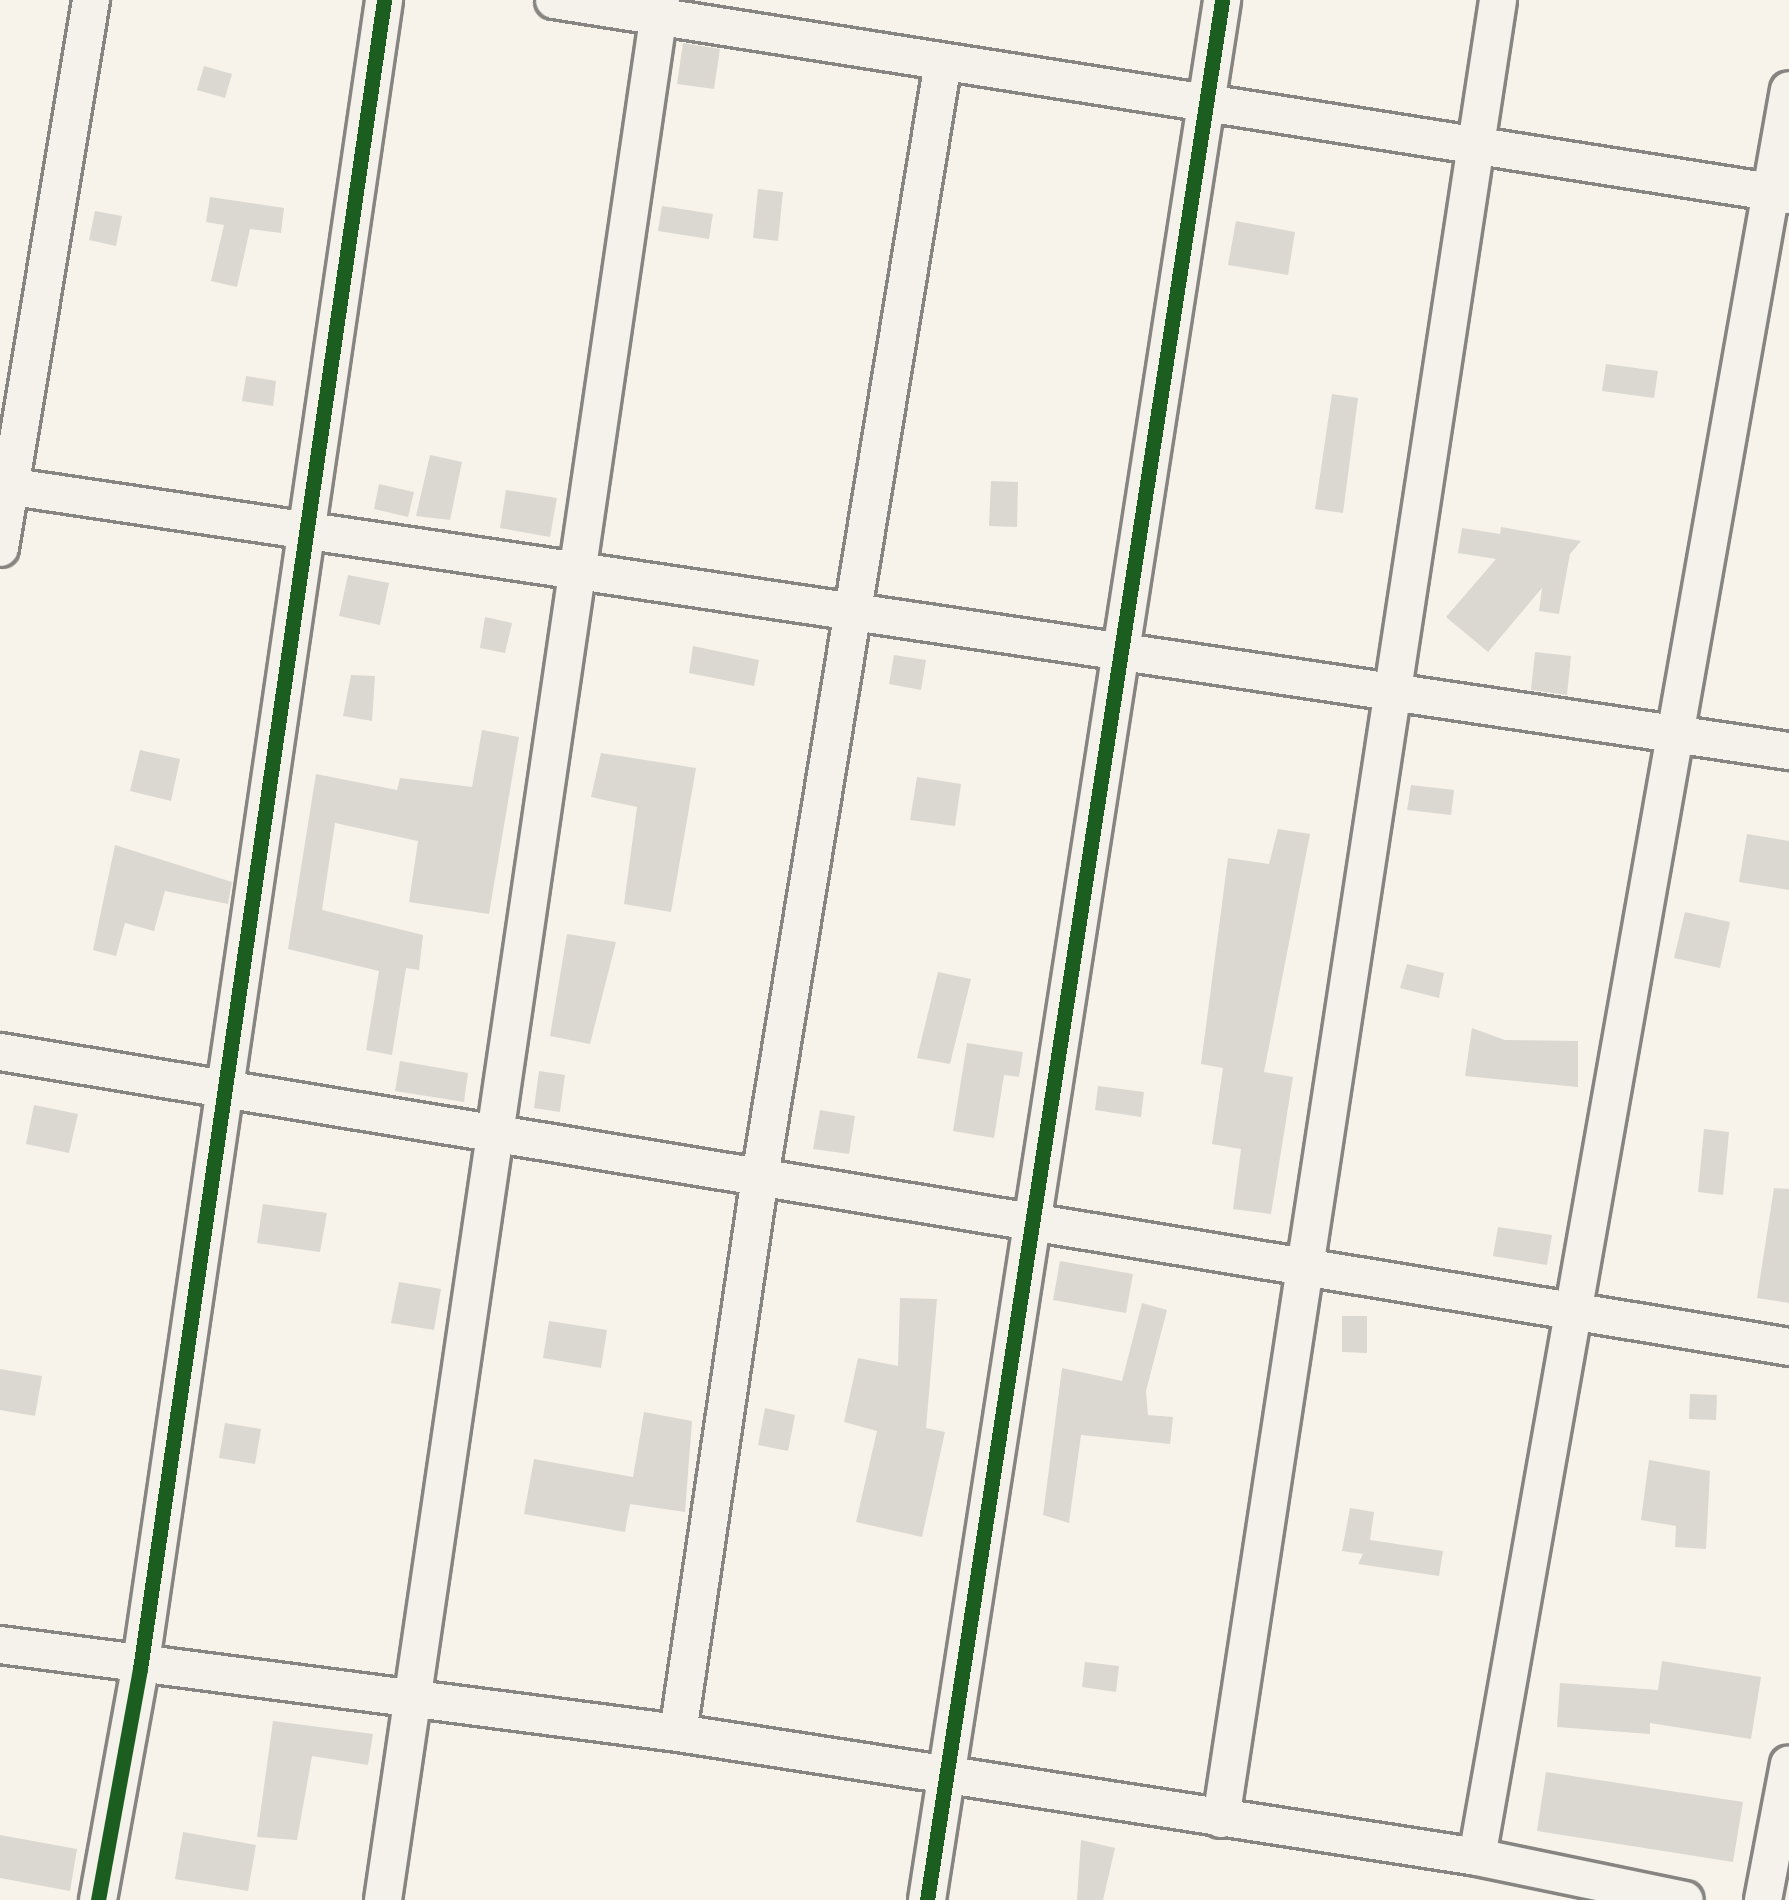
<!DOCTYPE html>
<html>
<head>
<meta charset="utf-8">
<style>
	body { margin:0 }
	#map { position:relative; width:1789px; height:1900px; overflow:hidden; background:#f7f3ea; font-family:Mali,sans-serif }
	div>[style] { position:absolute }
	.building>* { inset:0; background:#dad8d1 }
	.roads { filter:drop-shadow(3px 0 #878581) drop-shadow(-3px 0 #878581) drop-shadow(0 3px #878581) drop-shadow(0 -3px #878581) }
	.minor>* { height:36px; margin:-18px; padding:0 18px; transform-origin:18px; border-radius:18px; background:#f5f2ec }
	.cycleway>* { height:15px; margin:-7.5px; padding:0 7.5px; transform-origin:7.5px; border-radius:7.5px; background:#1b5e20 }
	span { translate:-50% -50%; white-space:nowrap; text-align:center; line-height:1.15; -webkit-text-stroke:12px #fcf5e5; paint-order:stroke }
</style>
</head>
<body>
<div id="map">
	<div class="building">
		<div style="clip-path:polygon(683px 43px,720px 49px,714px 89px,677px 84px)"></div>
		<div style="clip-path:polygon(204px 66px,232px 74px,225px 98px,197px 90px)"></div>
		<div style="clip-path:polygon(758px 189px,783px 192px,778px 241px,753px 238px)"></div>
		<div style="clip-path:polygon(210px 197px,284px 208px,281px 233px,250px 229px,237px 287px,211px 281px,224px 225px,206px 222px)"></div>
		<div style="clip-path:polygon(662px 206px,713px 214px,709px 239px,658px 231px)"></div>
		<div style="clip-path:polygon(95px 211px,122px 216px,116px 246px,89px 240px)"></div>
		<div style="clip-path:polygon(1236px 221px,1295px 232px,1288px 275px,1228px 265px)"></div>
		<div style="clip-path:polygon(1606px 364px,1658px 371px,1654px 398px,1602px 391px)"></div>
		<div style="clip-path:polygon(246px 376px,276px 381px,273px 406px,242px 401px)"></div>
		<div style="clip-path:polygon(1332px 394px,1358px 398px,1343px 513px,1315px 509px)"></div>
		<div style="clip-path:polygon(430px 455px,462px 462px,450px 520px,416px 516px)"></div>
		<div style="clip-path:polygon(991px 481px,1018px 482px,1017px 527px,989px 526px)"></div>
		<div style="clip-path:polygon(379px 484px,414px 492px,408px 517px,374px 509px)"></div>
		<div style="clip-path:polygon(506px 490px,557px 498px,550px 537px,500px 528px)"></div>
		<div style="clip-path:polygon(1501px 527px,1581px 541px,1570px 554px,1559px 614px,1539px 611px,1542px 588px,1488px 652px,1446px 617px,1496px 559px,1458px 553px,1462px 528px,1500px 534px)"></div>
		<div style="clip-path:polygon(348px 575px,389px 583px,380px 625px,339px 616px)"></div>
		<div style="clip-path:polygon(485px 617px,512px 623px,505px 653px,480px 648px)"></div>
		<div style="clip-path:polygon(693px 646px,759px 660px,754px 686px,689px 673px)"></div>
		<div style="clip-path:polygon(1535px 652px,1571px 656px,1567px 695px,1531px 690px)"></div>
		<div style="clip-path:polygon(894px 655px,926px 660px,921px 690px,889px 684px)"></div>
		<div style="clip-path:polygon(351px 675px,375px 676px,372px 721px,343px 716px)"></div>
		<div style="clip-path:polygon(482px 730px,519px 737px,489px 914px,409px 902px,418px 841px,335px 823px,322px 910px,423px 935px,419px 970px,406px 968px,392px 1055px,366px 1050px,379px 971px,288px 949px,316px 774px,397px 790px,400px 778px,472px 787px)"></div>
		<div style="clip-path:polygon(140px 750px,180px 759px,171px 801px,130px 791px)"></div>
		<div style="clip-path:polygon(601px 753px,696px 768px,671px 912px,624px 904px,637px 807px,591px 797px)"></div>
		<div style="clip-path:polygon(917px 777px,961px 784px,955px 826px,910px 820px)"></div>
		<div style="clip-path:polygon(1411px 785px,1454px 790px,1451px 815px,1407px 810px)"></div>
		<div style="clip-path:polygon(1278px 829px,1310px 834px,1264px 1072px,1293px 1077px,1271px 1214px,1233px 1209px,1241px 1149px,1212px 1144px,1223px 1068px,1201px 1064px,1228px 858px,1269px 864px)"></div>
		<div style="clip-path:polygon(1747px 834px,1789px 841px,1789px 890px,1739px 882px)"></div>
		<div style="clip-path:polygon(115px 845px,232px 882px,228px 904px,165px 891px,154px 931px,125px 923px,116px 956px,93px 950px)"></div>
		<div style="clip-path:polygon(1685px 912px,1730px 922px,1720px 968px,1674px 958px)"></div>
		<div style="clip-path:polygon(567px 934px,616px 942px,590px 1044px,550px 1036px)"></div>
		<div style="clip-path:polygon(1407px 964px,1444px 973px,1439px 998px,1400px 988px)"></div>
		<div style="clip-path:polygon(938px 972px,971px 979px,950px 1064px,917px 1058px)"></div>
		<div style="clip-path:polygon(1472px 1028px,1505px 1040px,1578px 1041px,1578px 1087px,1465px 1076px)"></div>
		<div style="clip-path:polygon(967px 1043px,1023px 1052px,1019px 1077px,1004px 1075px,994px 1138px,953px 1131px)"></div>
		<div style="clip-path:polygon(400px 1061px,468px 1073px,464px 1102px,395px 1091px)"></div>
		<div style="clip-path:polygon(539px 1071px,565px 1075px,560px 1112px,534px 1108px)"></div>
		<div style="clip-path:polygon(1098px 1086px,1144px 1092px,1141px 1117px,1095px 1110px)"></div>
		<div style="clip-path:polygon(34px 1105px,78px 1114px,69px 1153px,26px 1144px)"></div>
		<div style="clip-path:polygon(820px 1110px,855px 1116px,849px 1154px,813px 1149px)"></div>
		<div style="clip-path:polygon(1704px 1129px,1729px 1132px,1723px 1195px,1698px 1192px)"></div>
		<div style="clip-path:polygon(1774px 1188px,1789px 1189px,1789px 1303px,1757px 1298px)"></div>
		<div style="clip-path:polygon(263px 1204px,327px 1213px,320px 1252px,257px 1243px)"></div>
		<div style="clip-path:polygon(1498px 1227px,1552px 1235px,1547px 1265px,1493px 1256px)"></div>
		<div style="clip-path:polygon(1060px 1261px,1133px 1274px,1126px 1313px,1053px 1300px)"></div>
		<div style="clip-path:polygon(399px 1282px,441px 1289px,434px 1330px,391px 1323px)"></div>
		<div style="clip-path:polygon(900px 1298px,937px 1299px,926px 1428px,945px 1432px,922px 1537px,856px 1522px,877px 1431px,844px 1422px,858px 1358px,898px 1366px)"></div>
		<div style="clip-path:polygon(1142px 1303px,1167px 1310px,1146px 1391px,1148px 1415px,1173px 1417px,1170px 1444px,1081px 1435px,1069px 1523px,1043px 1515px,1062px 1368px,1122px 1381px)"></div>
		<div style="clip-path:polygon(1342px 1316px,1367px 1316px,1367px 1353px,1342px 1352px)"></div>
		<div style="clip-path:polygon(549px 1321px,607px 1330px,601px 1368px,543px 1358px)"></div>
		<div style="clip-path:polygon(0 1369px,42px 1376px,35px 1416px,0 1410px)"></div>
		<div style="clip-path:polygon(1690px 1394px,1717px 1395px,1716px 1420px,1689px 1419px)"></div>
		<div style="clip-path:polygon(765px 1408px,795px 1415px,788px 1451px,758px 1445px)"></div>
		<div style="clip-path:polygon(644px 1412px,692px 1421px,685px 1512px,630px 1504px,625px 1532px,524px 1514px,534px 1459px,633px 1477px)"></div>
		<div style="clip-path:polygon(225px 1423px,261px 1429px,255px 1464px,219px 1458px)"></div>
		<div style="clip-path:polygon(1649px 1460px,1710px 1471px,1706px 1549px,1675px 1547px,1676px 1526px,1641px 1520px)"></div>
		<div style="clip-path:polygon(1350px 1508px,1374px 1512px,1370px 1540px,1443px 1551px,1439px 1576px,1358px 1564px,1363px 1554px,1342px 1551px)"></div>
		<div style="clip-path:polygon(1662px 1661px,1761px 1677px,1751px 1739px,1650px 1723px,1650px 1734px,1557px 1727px,1560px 1683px,1658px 1690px)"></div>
		<div style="clip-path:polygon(1085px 1662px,1119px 1666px,1116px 1692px,1082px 1687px)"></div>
		<div style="clip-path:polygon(273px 1721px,373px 1734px,368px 1765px,312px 1756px,297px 1840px,257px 1837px)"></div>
		<div style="clip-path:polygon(1546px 1772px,1743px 1802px,1733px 1862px,1537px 1831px)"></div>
		<div style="clip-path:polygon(183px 1832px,256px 1845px,248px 1891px,175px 1879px)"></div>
		<div style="clip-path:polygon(0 1835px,77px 1849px,70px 1891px,0 1878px)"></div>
		<div style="clip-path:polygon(1081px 1840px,1115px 1848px,1103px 1900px,1077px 1900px)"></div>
	</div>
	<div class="roads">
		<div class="minor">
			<div style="left:554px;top:0;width:1250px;rotate:8.97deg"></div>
			<div style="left:0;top:485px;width:1809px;rotate:8.46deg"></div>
			<div style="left:0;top:548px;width:556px;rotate:-80.57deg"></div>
			<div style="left:0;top:1052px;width:1813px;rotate:9.36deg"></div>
			<div style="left:0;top:1645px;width:684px;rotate:7.4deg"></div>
			<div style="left:678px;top:1733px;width:809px;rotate:8.82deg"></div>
			<div style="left:1477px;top:1857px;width:212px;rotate:11.7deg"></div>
			<div style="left:678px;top:1733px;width:562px;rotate:-81.61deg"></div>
			<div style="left:760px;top:1177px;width:1130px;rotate:-80.68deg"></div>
			<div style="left:1221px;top:1819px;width:1840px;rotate:-81.34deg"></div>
			<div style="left:1477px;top:1857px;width:1794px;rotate:-79.99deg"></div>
			<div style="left:98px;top:1900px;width:235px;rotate:-79.7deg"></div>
			<div style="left:140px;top:1669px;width:1687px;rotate:-81.68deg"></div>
			<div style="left:383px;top:1900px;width:1920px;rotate:-81.68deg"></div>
			<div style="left:927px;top:1900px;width:1923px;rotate:-81.17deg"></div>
			<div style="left:1763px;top:1900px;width:138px;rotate:-79.2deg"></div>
		</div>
	</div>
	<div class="cycleway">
		<div style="left:98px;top:1900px;width:235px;rotate:-79.7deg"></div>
		<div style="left:140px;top:1669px;width:1687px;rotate:-81.68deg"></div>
		<div style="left:927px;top:1900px;width:1923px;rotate:-81.17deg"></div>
	</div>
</div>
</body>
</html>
